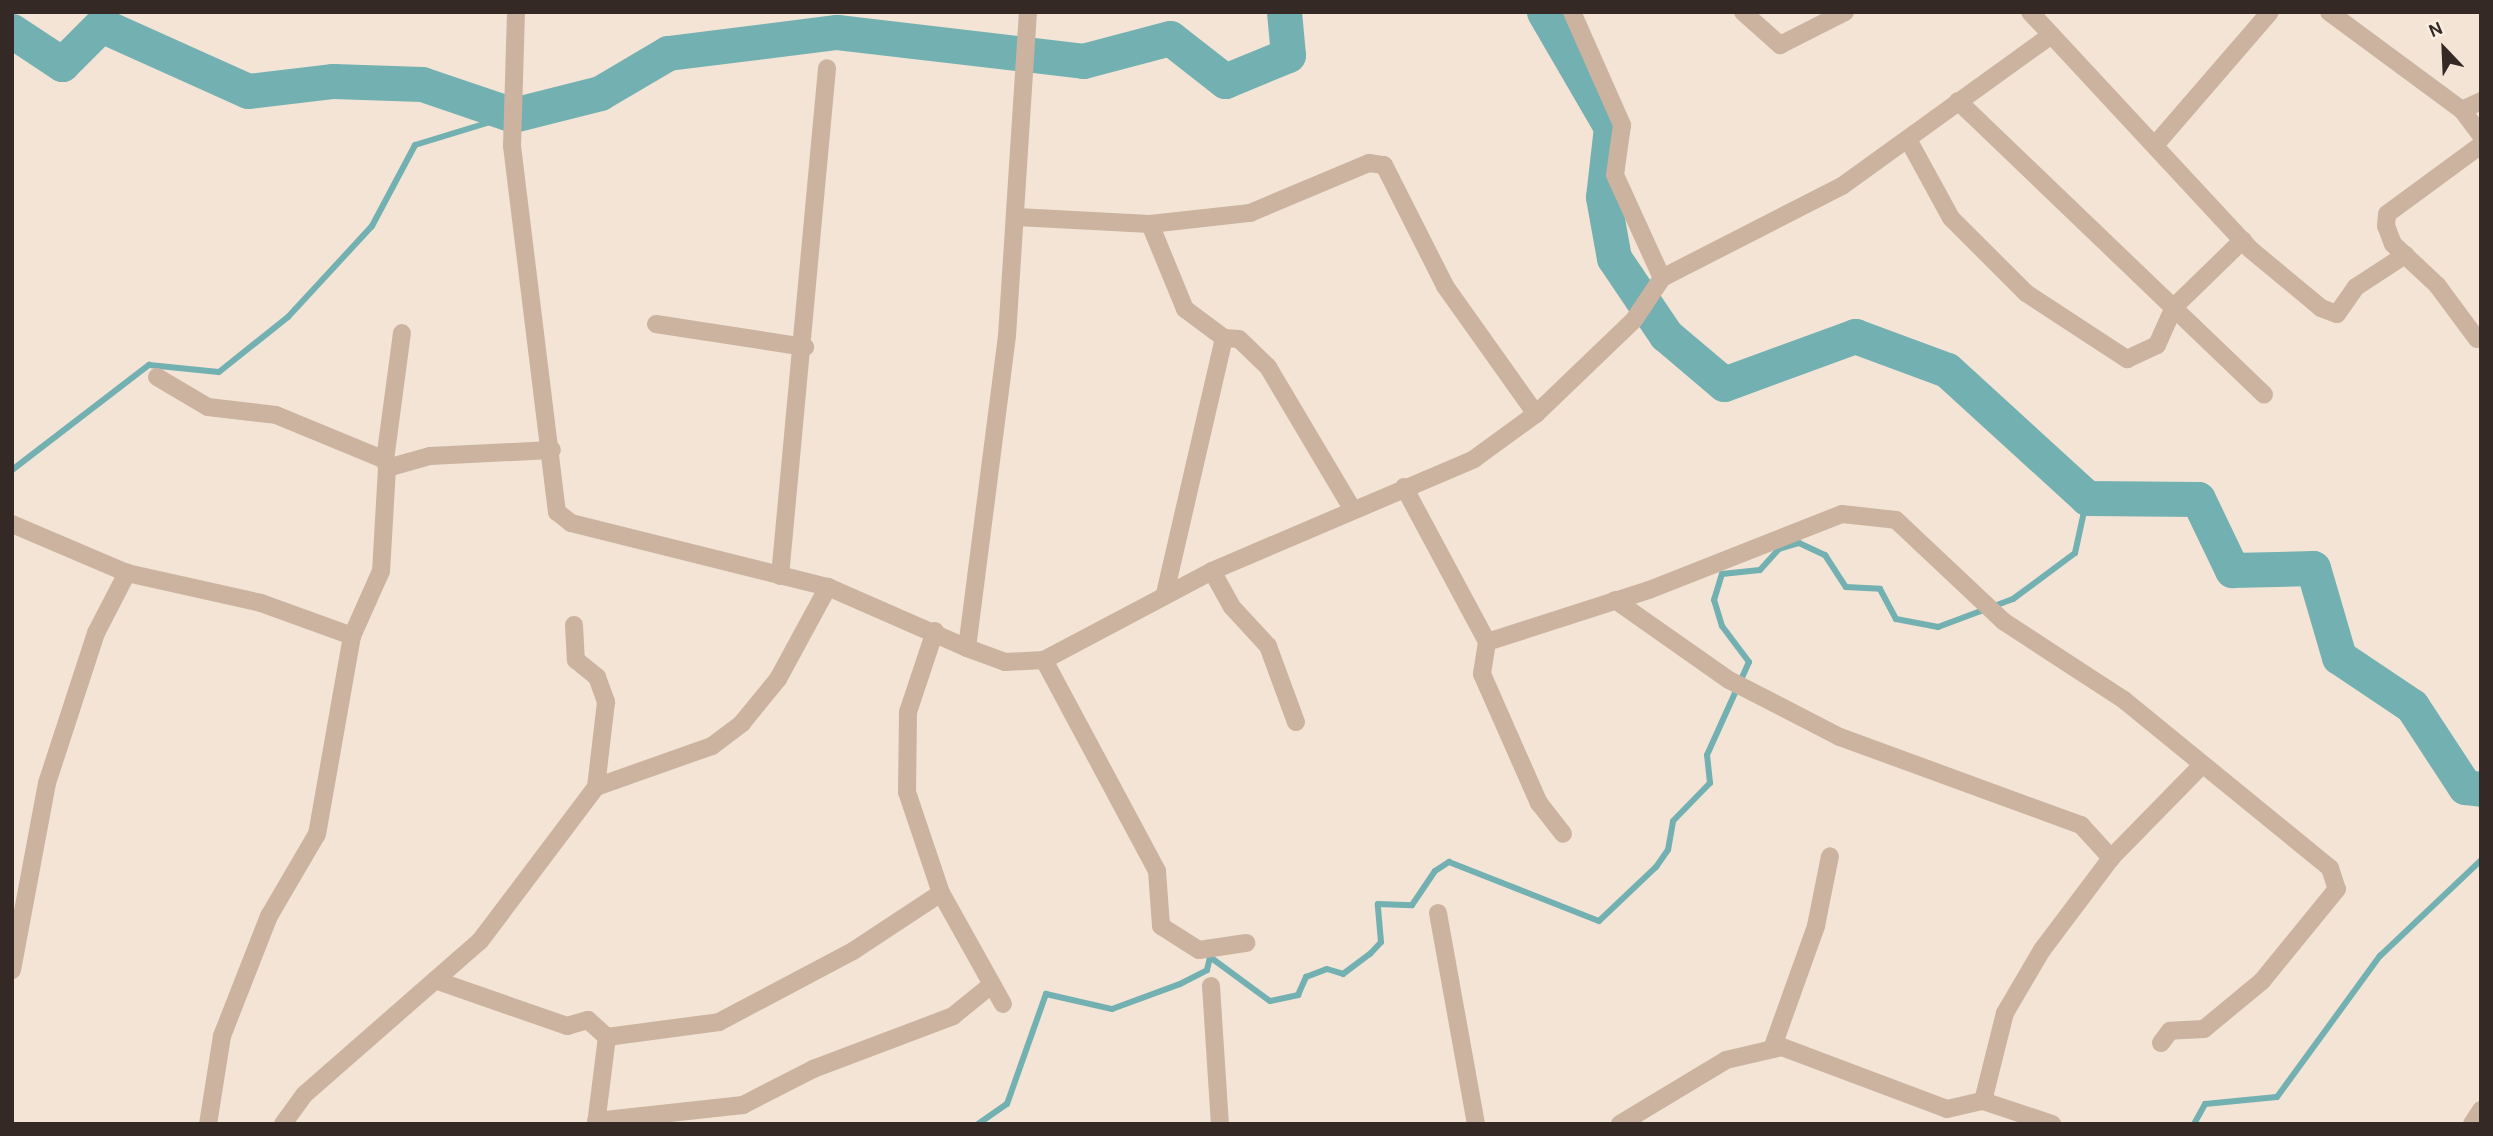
<!DOCTYPE html>
<html>
<head>
<meta charset="utf-8">
<style>
	body { margin:0 }
	#map { position:relative; width:2493px; height:1136px; overflow:hidden; background:#f3e4d5; font-family:Karla,sans-serif }
	div>[style] { position:absolute }
	.stream>* { height:6px; margin:-3px; padding:0 3px; transform-origin:3px; border-radius:3px; background:#72b0b2 }
	.river>* { height:35px; margin:-17.5px; padding:0 17.5px; transform-origin:17.5px; border-radius:17.5px; background:#72b0b2 }
	.minor>* { height:18px; margin:-9px; padding:0 9px; transform-origin:9px; border-radius:9px; background:#cbb3a0 }
	span { translate:-50% -50%; white-space:nowrap; text-align:center; line-height:1.15; -webkit-text-stroke:5px #faeee1; paint-order:stroke }
	.frame { position:absolute; inset:0; border:14px solid #342924; pointer-events:none }
	.north { position:absolute; left:2409px; top:14px; width:70px; height:70px; -webkit-text-stroke:5px #faeee1; paint-order:stroke; rotate:337deg; font-size:19px; font-weight:700; line-height:28px; text-align:center; color:#342924 }
	.north::after { content:''; display:block; margin:auto; width:24px; height:32px; background:#342924; clip-path:polygon(50% 0,100% 100%,50% 72%,0 100%) }
</style>
</head>
<body>
<div id="map">
	<div class="stream">
		<div style="left:12px;top:470px;width:173px;rotate:-37.5deg"></div>
		<div style="left:149px;top:365px;width:70px;rotate:5.7deg"></div>
		<div style="left:219px;top:372px;width:88px;rotate:-38.6deg"></div>
		<div style="left:288px;top:317px;width:124px;rotate:-47.3deg"></div>
		<div style="left:372px;top:226px;width:92px;rotate:-62deg"></div>
		<div style="left:415px;top:145px;width:99px;rotate:-17deg"></div>
		<div style="left:978px;top:1124px;width:35px;rotate:-35deg"></div>
		<div style="left:1007px;top:1104px;width:117px;rotate:-70.5deg"></div>
		<div style="left:1046px;top:994px;width:68px;rotate:12.8deg"></div>
		<div style="left:1112px;top:1009px;width:72px;rotate:-20.2deg"></div>
		<div style="left:1180px;top:984px;width:30px;rotate:-27deg"></div>
		<div style="left:1207px;top:970px;width:13px;rotate:-77deg"></div>
		<div style="left:1210px;top:957px;width:74px;rotate:36.3deg"></div>
		<div style="left:1270px;top:1001px;width:29px;rotate:-12deg"></div>
		<div style="left:1298px;top:995px;width:20px;rotate:-66deg"></div>
		<div style="left:1306px;top:977px;width:22px;rotate:-21deg"></div>
		<div style="left:1327px;top:969px;width:17px;rotate:17deg"></div>
		<div style="left:1343px;top:974px;width:34px;rotate:-37deg"></div>
		<div style="left:1370px;top:954px;width:16px;rotate:-47deg"></div>
		<div style="left:1381px;top:942px;width:38px;rotate:-95deg"></div>
		<div style="left:1378px;top:904px;width:34px;rotate:2deg"></div>
		<div style="left:1412px;top:905px;width:41px;rotate:-55.9deg"></div>
		<div style="left:1435px;top:871px;width:17px;rotate:-33deg"></div>
		<div style="left:1449px;top:862px;width:161px;rotate:21.5deg"></div>
		<div style="left:1599px;top:921px;width:79px;rotate:-43.5deg"></div>
		<div style="left:1656px;top:867px;width:21px;rotate:-55deg"></div>
		<div style="left:1668px;top:850px;width:29px;rotate:-80deg"></div>
		<div style="left:1673px;top:821px;width:53px;rotate:-45.8deg"></div>
		<div style="left:1710px;top:783px;width:28px;rotate:-96deg"></div>
		<div style="left:1707px;top:755px;width:102px;rotate:-65.7deg"></div>
		<div style="left:1749px;top:662px;width:45px;rotate:-126.9deg"></div>
		<div style="left:1722px;top:626px;width:27px;rotate:-107deg"></div>
		<div style="left:1714px;top:600px;width:27px;rotate:-73deg"></div>
		<div style="left:1722px;top:574px;width:38px;rotate:-6deg"></div>
		<div style="left:1760px;top:570px;width:28px;rotate:-48deg"></div>
		<div style="left:1779px;top:549px;width:21px;rotate:-17deg"></div>
		<div style="left:1799px;top:543px;width:29px;rotate:25deg"></div>
		<div style="left:1825px;top:555px;width:38px;rotate:57deg"></div>
		<div style="left:1846px;top:587px;width:34px;rotate:3deg"></div>
		<div style="left:1880px;top:589px;width:34px;rotate:62deg"></div>
		<div style="left:1896px;top:619px;width:43px;rotate:10.8deg"></div>
		<div style="left:1938px;top:627px;width:80px;rotate:-20.5deg"></div>
		<div style="left:2013px;top:599px;width:77px;rotate:-36.6deg"></div>
		<div style="left:2075px;top:553px;width:56px;rotate:-77.7deg"></div>
		<div style="left:2194px;top:1124px;width:23px;rotate:-61deg"></div>
		<div style="left:2205px;top:1104px;width:72px;rotate:-5.6deg"></div>
		<div style="left:2277px;top:1097px;width:175px;rotate:-53.9deg"></div>
		<div style="left:2380px;top:956px;width:139px;rotate:-43.5deg"></div>
	</div>
	<div class="river">
		<div style="left:1544px;top:12px;width:133px;rotate:59.8deg"></div>
		<div style="left:1611px;top:127px;width:70px;rotate:96.5deg"></div>
		<div style="left:1603px;top:197px;width:62px;rotate:79.8deg"></div>
		<div style="left:1614px;top:258px;width:93px;rotate:56deg"></div>
		<div style="left:1666px;top:335px;width:76px;rotate:40.2deg"></div>
		<div style="left:1724px;top:384px;width:140px;rotate:-20.1deg"></div>
		<div style="left:1855px;top:336px;width:98px;rotate:20.3deg"></div>
		<div style="left:1947px;top:370px;width:190px;rotate:42.4deg"></div>
		<div style="left:2087px;top:498px;width:111px;rotate:0.5deg"></div>
		<div style="left:2198px;top:499px;width:79px;rotate:64.4deg"></div>
		<div style="left:2232px;top:570px;width:81px;rotate:-1.4deg"></div>
		<div style="left:2313px;top:568px;width:93px;rotate:73.7deg"></div>
		<div style="left:2339px;top:657px;width:88px;rotate:33.9deg"></div>
		<div style="left:2412px;top:706px;width:97px;rotate:56.8deg"></div>
		<div style="left:2465px;top:787px;width:16px;rotate:7deg"></div>
		<div style="left:12px;top:31px;width:60px;rotate:33.4deg"></div>
		<div style="left:62px;top:64px;width:55px;rotate:-45deg"></div>
		<div style="left:101px;top:25px;width:161px;rotate:24.2deg"></div>
		<div style="left:248px;top:91px;width:86px;rotate:-6.7deg"></div>
		<div style="left:333px;top:81px;width:89px;rotate:1.9deg"></div>
		<div style="left:422px;top:84px;width:96px;rotate:18.8deg"></div>
		<div style="left:513px;top:115px;width:90px;rotate:-14.2deg"></div>
		<div style="left:600px;top:93px;width:79px;rotate:-30.5deg"></div>
		<div style="left:668px;top:53px;width:170px;rotate:-7.1deg"></div>
		<div style="left:837px;top:32px;width:248px;rotate:6.7deg"></div>
		<div style="left:1083px;top:61px;width:90px;rotate:-14.8deg"></div>
		<div style="left:1170px;top:38px;width:70px;rotate:38deg"></div>
		<div style="left:1225px;top:81px;width:68px;rotate:-22.4deg"></div>
		<div style="left:1288px;top:55px;width:43px;rotate:-95.3deg"></div>
	</div>
	<div class="minor">
		<div style="left:516px;top:12px;width:134px;rotate:91.7deg"></div>
		<div style="left:512px;top:146px;width:369px;rotate:83deg"></div>
		<div style="left:557px;top:512px;width:18px;rotate:38deg"></div>
		<div style="left:571px;top:523px;width:265px;rotate:14deg"></div>
		<div style="left:1572px;top:12px;width:124px;rotate:66.1deg"></div>
		<div style="left:1622px;top:125px;width:50px;rotate:98deg"></div>
		<div style="left:1615px;top:175px;width:113px;rotate:65.5deg"></div>
		<div style="left:1743px;top:12px;width:50px;rotate:41.7deg"></div>
		<div style="left:1780px;top:45px;width:73px;rotate:-26.9deg"></div>
		<div style="left:2030px;top:12px;width:323px;rotate:47.1deg"></div>
		<div style="left:2250px;top:249px;width:92px;rotate:39.7deg"></div>
		<div style="left:2321px;top:308px;width:17px;rotate:21deg"></div>
		<div style="left:2337px;top:314px;width:33px;rotate:-55deg"></div>
		<div style="left:2356px;top:287px;width:59px;rotate:-33.1deg"></div>
		<div style="left:2329px;top:12px;width:165px;rotate:36.4deg"></div>
		<div style="left:2462px;top:110px;width:31px;rotate:53deg"></div>
		<div style="left:1958px;top:101px;width:424px;rotate:43.8deg"></div>
		<div style="left:2462px;top:110px;width:21px;rotate:-25deg"></div>
		<div style="left:1910px;top:143px;width:85px;rotate:61.3deg"></div>
		<div style="left:1951px;top:218px;width:106px;rotate:45deg"></div>
		<div style="left:2026px;top:293px;width:121px;rotate:33.2deg"></div>
		<div style="left:2127px;top:359px;width:33px;rotate:-25deg"></div>
		<div style="left:2157px;top:345px;width:42px;rotate:-65.9deg"></div>
		<div style="left:2174px;top:307px;width:96px;rotate:-44.2deg"></div>
		<div style="left:2156px;top:144px;width:174px;rotate:-49.2deg"></div>
		<div style="left:1017px;top:217px;width:133px;rotate:3deg"></div>
		<div style="left:1150px;top:224px;width:101px;rotate:-6.3deg"></div>
		<div style="left:1250px;top:213px;width:129px;rotate:-22.8deg"></div>
		<div style="left:1369px;top:163px;width:15px;rotate:8deg"></div>
		<div style="left:1384px;top:165px;width:136px;rotate:63.2deg"></div>
		<div style="left:1445px;top:286px;width:157px;rotate:54.6deg"></div>
		<div style="left:1150px;top:224px;width:92px;rotate:67.6deg"></div>
		<div style="left:1185px;top:309px;width:49px;rotate:36.6deg"></div>
		<div style="left:1224px;top:338px;width:263px;rotate:103deg"></div>
		<div style="left:656px;top:324px;width:151px;rotate:8.8deg"></div>
		<div style="left:1224px;top:338px;width:15px;rotate:4deg"></div>
		<div style="left:1239px;top:339px;width:40px;rotate:44deg"></div>
		<div style="left:1268px;top:367px;width:163px;rotate:59.3deg"></div>
		<div style="left:2477px;top:339px;width:67px;rotate:-126.5deg"></div>
		<div style="left:2437px;top:285px;width:60px;rotate:-137deg"></div>
		<div style="left:2393px;top:244px;width:19px;rotate:-111deg"></div>
		<div style="left:2386px;top:226px;width:12px;rotate:-85deg"></div>
		<div style="left:2387px;top:214px;width:117px;rotate:-36.3deg"></div>
		<div style="left:157px;top:377px;width:59px;rotate:30.5deg"></div>
		<div style="left:208px;top:407px;width:68px;rotate:6.7deg"></div>
		<div style="left:276px;top:415px;width:118px;rotate:22.4deg"></div>
		<div style="left:385px;top:460px;width:8px;rotate:76deg"></div>
		<div style="left:387px;top:468px;width:103px;rotate:93.3deg"></div>
		<div style="left:381px;top:571px;width:71px;rotate:114deg"></div>
		<div style="left:352px;top:636px;width:201px;rotate:100deg"></div>
		<div style="left:317px;top:834px;width:95px;rotate:120.3deg"></div>
		<div style="left:269px;top:916px;width:129px;rotate:111.4deg"></div>
		<div style="left:222px;top:1036px;width:89px;rotate:99deg"></div>
		<div style="left:385px;top:460px;width:128px;rotate:-82.4deg"></div>
		<div style="left:387px;top:468px;width:45px;rotate:-15.6deg"></div>
		<div style="left:430px;top:456px;width:122px;rotate:-2.8deg"></div>
		<div style="left:1404px;top:487px;width:176px;rotate:61.8deg"></div>
		<div style="left:1487px;top:642px;width:32px;rotate:99deg"></div>
		<div style="left:1482px;top:674px;width:141px;rotate:66.2deg"></div>
		<div style="left:1539px;top:803px;width:39px;rotate:52deg"></div>
		<div style="left:12px;top:524px;width:125px;rotate:23.1deg"></div>
		<div style="left:127px;top:573px;width:137px;rotate:12.6deg"></div>
		<div style="left:261px;top:603px;width:97px;rotate:19.9deg"></div>
		<div style="left:1212px;top:571px;width:41px;rotate:60.9deg"></div>
		<div style="left:1232px;top:607px;width:53px;rotate:47.3deg"></div>
		<div style="left:1268px;top:646px;width:81px;rotate:69.8deg"></div>
		<div style="left:780px;top:576px;width:510px;rotate:-84.71deg"></div>
		<div style="left:1615px;top:600px;width:139px;rotate:35.1deg"></div>
		<div style="left:1729px;top:680px;width:125px;rotate:27.2deg"></div>
		<div style="left:1840px;top:737px;width:257px;rotate:20.1deg"></div>
		<div style="left:2081px;top:825px;width:45px;rotate:47.7deg"></div>
		<div style="left:574px;top:625px;width:35px;rotate:87deg"></div>
		<div style="left:576px;top:660px;width:27px;rotate:39deg"></div>
		<div style="left:597px;top:677px;width:27px;rotate:70deg"></div>
		<div style="left:606px;top:702px;width:86px;rotate:96.7deg"></div>
		<div style="left:935px;top:631px;width:85px;rotate:108.4deg"></div>
		<div style="left:908px;top:712px;width:80px;rotate:90.7deg"></div>
		<div style="left:907px;top:792px;width:107px;rotate:71.4deg"></div>
		<div style="left:941px;top:893px;width:127px;rotate:60.8deg"></div>
		<div style="left:1487px;top:642px;width:170px;rotate:-17.8deg"></div>
		<div style="left:1649px;top:590px;width:207px;rotate:-21.5deg"></div>
		<div style="left:1842px;top:514px;width:54px;rotate:6.3deg"></div>
		<div style="left:1896px;top:520px;width:147px;rotate:43.3deg"></div>
		<div style="left:2003px;top:621px;width:145px;rotate:33.1deg"></div>
		<div style="left:2124px;top:700px;width:266px;rotate:39.2deg"></div>
		<div style="left:2330px;top:868px;width:22px;rotate:72deg"></div>
		<div style="left:2337px;top:889px;width:119px;rotate:129.2deg"></div>
		<div style="left:2262px;top:981px;width:75px;rotate:140.4deg"></div>
		<div style="left:2204px;top:1029px;width:34px;rotate:177deg"></div>
		<div style="left:2170px;top:1031px;width:15px;rotate:127deg"></div>
		<div style="left:967px;top:648px;width:40px;rotate:20.2deg"></div>
		<div style="left:1005px;top:662px;width:39px;rotate:-3deg"></div>
		<div style="left:1044px;top:660px;width:190px;rotate:-27.9deg"></div>
		<div style="left:1212px;top:571px;width:285px;rotate:-23.1deg"></div>
		<div style="left:1474px;top:459px;width:77px;rotate:-36deg"></div>
		<div style="left:1536px;top:414px;width:136px;rotate:-43.8deg"></div>
		<div style="left:1634px;top:320px;width:50px;rotate:-56.3deg"></div>
		<div style="left:1662px;top:278px;width:202px;rotate:-27.1deg"></div>
		<div style="left:1842px;top:186px;width:258px;rotate:-35.8deg"></div>
		<div style="left:1044px;top:660px;width:239px;rotate:61.8deg"></div>
		<div style="left:1157px;top:871px;width:55px;rotate:85.8deg"></div>
		<div style="left:1161px;top:926px;width:45px;rotate:32.3deg"></div>
		<div style="left:1199px;top:950px;width:48px;rotate:-8.5deg"></div>
		<div style="left:1438px;top:913px;width:214px;rotate:79.8deg"></div>
		<div style="left:12px;top:970px;width:190px;rotate:-79.4deg"></div>
		<div style="left:47px;top:783px;width:158px;rotate:-71.9deg"></div>
		<div style="left:96px;top:633px;width:68px;rotate:-62.7deg"></div>
		<div style="left:435px;top:980px;width:140px;rotate:19.2deg"></div>
		<div style="left:567px;top:1026px;width:22px;rotate:-16deg"></div>
		<div style="left:588px;top:1020px;width:25px;rotate:42deg"></div>
		<div style="left:607px;top:1037px;width:88px;rotate:97.2deg"></div>
		<div style="left:1211px;top:986px;width:138px;rotate:86.3deg"></div>
		<div style="left:607px;top:1037px;width:113px;rotate:-7.6deg"></div>
		<div style="left:719px;top:1022px;width:152px;rotate:-27.9deg"></div>
		<div style="left:853px;top:951px;width:105px;rotate:-33.4deg"></div>
		<div style="left:1772px;top:1049px;width:131px;rotate:-70.3deg"></div>
		<div style="left:1816px;top:926px;width:71px;rotate:-78.7deg"></div>
		<div style="left:1983px;top:1101px;width:91px;rotate:-76deg"></div>
		<div style="left:2005px;top:1013px;width:73px;rotate:-59.6deg"></div>
		<div style="left:2042px;top:950px;width:115px;rotate:-53.1deg"></div>
		<div style="left:2111px;top:858px;width:127px;rotate:-45.6deg"></div>
		<div style="left:596px;top:1121px;width:148px;rotate:-6.2deg"></div>
		<div style="left:743px;top:1105px;width:79px;rotate:-27.2deg"></div>
		<div style="left:813px;top:1069px;width:150px;rotate:-20.7deg"></div>
		<div style="left:953px;top:1016px;width:48px;rotate:-39deg"></div>
		<div style="left:283px;top:1124px;width:37px;rotate:-54deg"></div>
		<div style="left:305px;top:1094px;width:232px;rotate:-41.2deg"></div>
		<div style="left:480px;top:941px;width:193px;rotate:-53deg"></div>
		<div style="left:596px;top:787px;width:123px;rotate:-19.5deg"></div>
		<div style="left:712px;top:746px;width:38px;rotate:-37deg"></div>
		<div style="left:742px;top:723px;width:57px;rotate:-50.7deg"></div>
		<div style="left:778px;top:679px;width:105px;rotate:-61.5deg"></div>
		<div style="left:828px;top:587px;width:152px;rotate:23.7deg"></div>
		<div style="left:967px;top:648px;width:315px;rotate:-82.7deg"></div>
		<div style="left:1007px;top:336px;width:325px;rotate:-86.3deg"></div>
		<div style="left:1620px;top:1124px;width:124px;rotate:-31.1deg"></div>
		<div style="left:1726px;top:1060px;width:57px;rotate:-13.1deg"></div>
		<div style="left:1782px;top:1047px;width:176px;rotate:20.6deg"></div>
		<div style="left:1947px;top:1109px;width:37px;rotate:-13deg"></div>
		<div style="left:1983px;top:1101px;width:73px;rotate:18.4deg"></div>
		<div style="left:2472px;top:1124px;width:17px;rotate:-57deg"></div>
	</div>
	<div class="frame"></div>
	<div class="north">N</div>
</div>
</body>
</html>
